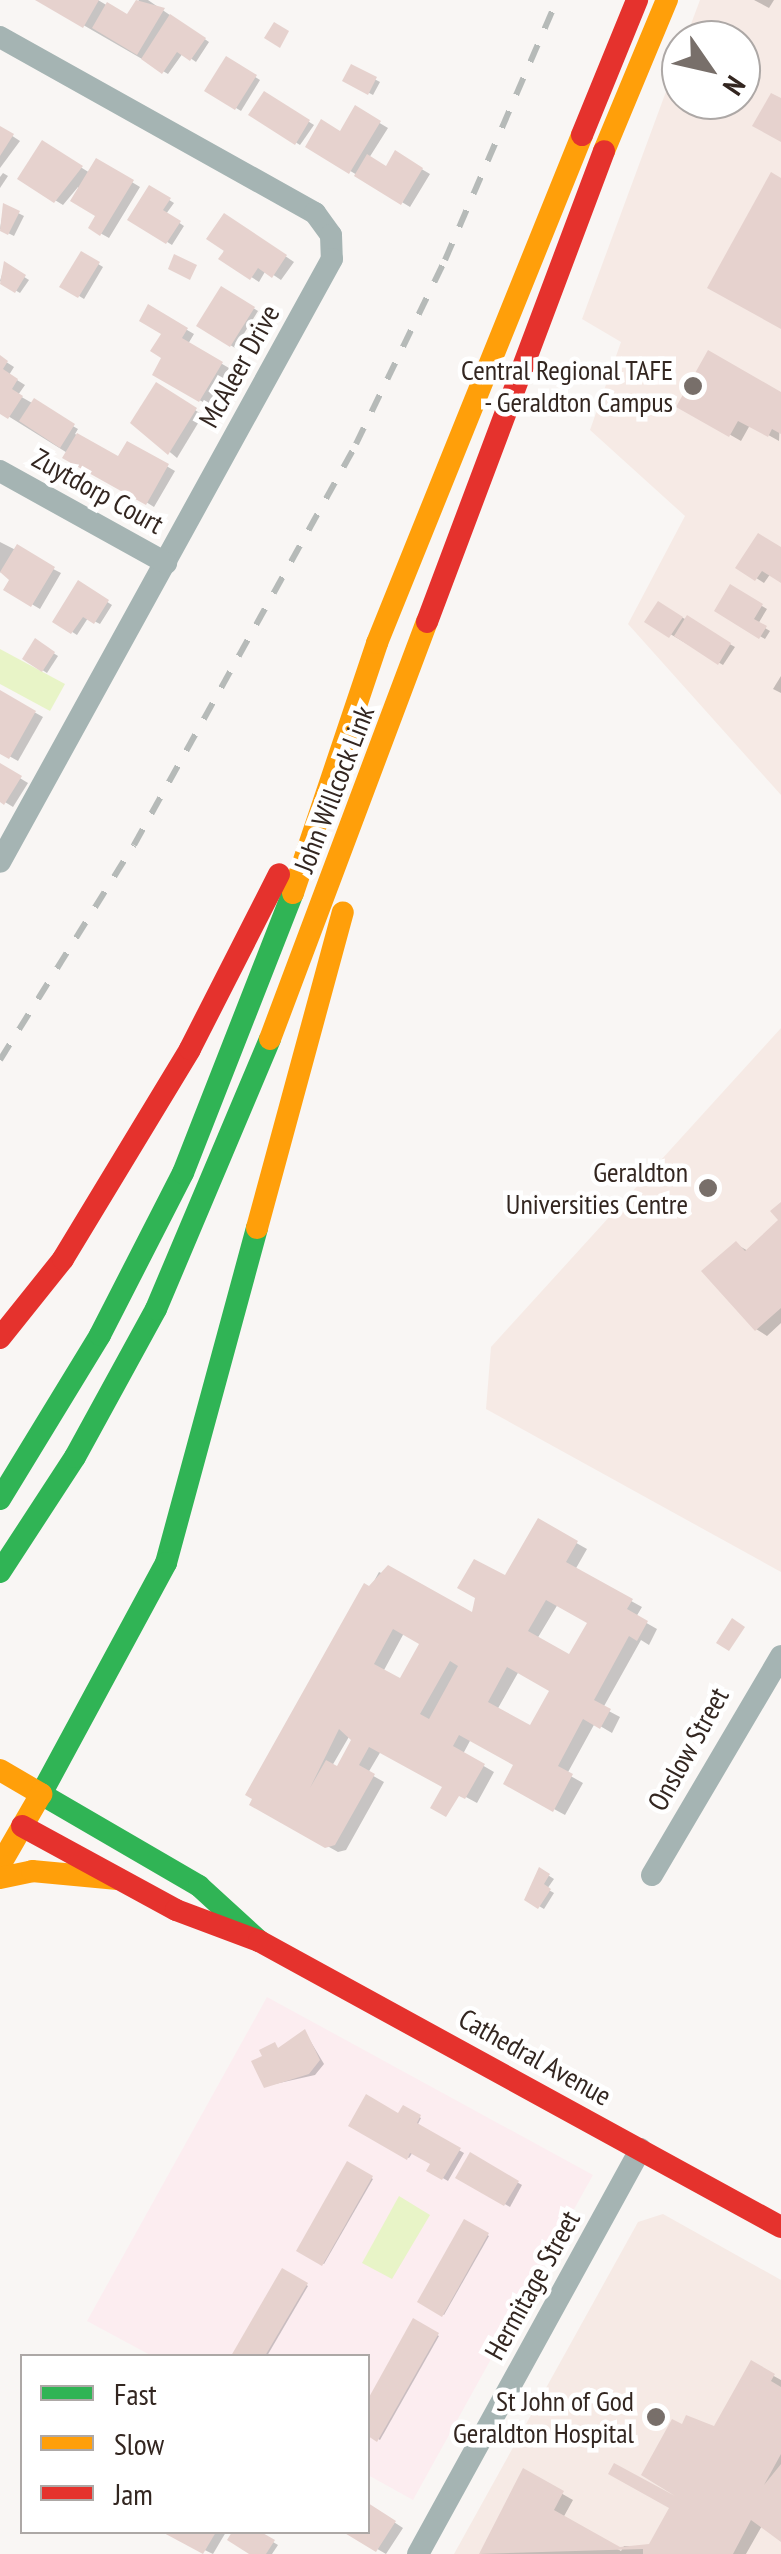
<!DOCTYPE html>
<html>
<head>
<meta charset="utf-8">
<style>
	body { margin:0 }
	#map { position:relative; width:781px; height:2554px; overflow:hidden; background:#f9f6f4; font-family:"PT Sans Narrow",sans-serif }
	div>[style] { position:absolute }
	.commercial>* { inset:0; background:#fcedf0 }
	.built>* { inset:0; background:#f6eae5 }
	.green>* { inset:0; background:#e8f4c7 }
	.shadow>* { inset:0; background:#0003 }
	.building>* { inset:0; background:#e6d2ce }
	.street>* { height:22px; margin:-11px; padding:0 11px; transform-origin:11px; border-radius:11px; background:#a5b4b3 }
	.fast>* { height:22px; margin:-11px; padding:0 11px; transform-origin:11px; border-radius:11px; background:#30b455 }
	.slow>* { height:22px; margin:-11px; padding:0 11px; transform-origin:11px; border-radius:11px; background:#ff9f0a }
	.jam>* { height:22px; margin:-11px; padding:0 11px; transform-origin:11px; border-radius:11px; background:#e5322d }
	.rail>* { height:6px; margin-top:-3px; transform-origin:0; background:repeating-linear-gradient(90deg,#b6bab8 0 18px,transparent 0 36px) }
	.dots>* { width:28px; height:28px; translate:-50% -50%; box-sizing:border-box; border:5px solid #fff; border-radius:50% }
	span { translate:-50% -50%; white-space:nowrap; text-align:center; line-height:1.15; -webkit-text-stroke:9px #fff; paint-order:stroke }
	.street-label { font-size:28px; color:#332620 }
	.poi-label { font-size:28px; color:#332620 }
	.right { translate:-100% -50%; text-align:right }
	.legend { position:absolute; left:20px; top:2354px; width:350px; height:180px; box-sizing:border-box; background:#fff; border:2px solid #ada8a6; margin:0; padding:12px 18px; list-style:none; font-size:30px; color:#332620 }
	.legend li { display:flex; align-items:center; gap:20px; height:50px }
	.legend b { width:50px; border:2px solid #ada8a6 }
	.north { position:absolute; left:661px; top:20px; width:100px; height:100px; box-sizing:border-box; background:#fff; border:2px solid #ada8a6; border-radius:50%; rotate:124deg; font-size:28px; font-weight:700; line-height:40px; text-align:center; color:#332620 }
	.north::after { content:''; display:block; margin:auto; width:35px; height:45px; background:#786f6a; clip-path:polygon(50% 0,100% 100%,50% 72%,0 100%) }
</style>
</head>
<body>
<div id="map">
	<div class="commercial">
		<div style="clip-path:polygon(267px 1997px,593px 2175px,413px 2500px,368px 2475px,368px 2356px,152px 2356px,87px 2321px)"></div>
	</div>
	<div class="built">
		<div style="clip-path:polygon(700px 0,781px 0,781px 795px,628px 624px,685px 516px,590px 430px,621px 342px,582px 319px,681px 51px,681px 100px,741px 100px,741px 40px,685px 40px)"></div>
		<div style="clip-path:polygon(781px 1028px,781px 1572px,486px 1409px,491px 1347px)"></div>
		<div style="clip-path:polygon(663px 2214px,781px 2280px,781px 2554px,454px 2554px,638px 2222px)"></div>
	</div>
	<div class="green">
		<div style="clip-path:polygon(0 649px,65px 684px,50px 711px,0 684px)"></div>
		<div style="clip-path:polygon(399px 2196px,430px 2215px,392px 2279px,362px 2263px)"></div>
	</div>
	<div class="shadow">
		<div style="clip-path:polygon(40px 0,98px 0,128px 18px,139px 0,148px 0,209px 42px,196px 62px,183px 53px,168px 74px)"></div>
		<div style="clip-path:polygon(754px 0,774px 0,769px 8px)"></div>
		<div style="clip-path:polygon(227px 60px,260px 80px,241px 111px,208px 91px)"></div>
		<div style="clip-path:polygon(352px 67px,380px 82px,373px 95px,345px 80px)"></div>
		<div style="clip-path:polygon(265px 94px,314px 125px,300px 145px,252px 114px)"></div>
		<div style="clip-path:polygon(356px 109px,388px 128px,369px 158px,387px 169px,396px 154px,430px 174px,410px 207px,309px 146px,341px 134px)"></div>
		<div style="clip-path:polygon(0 128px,20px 141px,0 168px)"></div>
		<div style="clip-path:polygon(42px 143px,90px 173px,97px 161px,140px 187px,109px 238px,91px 228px,98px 215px,78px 187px,63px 205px,20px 179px)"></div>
		<div style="clip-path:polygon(3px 173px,8px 176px,0 188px,0 177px)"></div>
		<div style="clip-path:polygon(150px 188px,174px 203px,166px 214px,184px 226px,172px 245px,131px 219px)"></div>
		<div style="clip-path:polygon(4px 206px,24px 216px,14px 236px,0 229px)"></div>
		<div style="clip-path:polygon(232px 220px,294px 262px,281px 280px,266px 270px,259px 282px,222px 258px)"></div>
		<div style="clip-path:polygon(82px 254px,103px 267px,84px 299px,63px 286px)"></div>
		<div style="clip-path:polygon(5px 265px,29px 280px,20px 293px,0 281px)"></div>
		<div style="clip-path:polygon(222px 289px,258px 311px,235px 348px,200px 326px)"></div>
		<div style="clip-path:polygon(149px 308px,194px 334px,188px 344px,229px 368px,208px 405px,155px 374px,165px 357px,164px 334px)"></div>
		<div style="clip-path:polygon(0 358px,14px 367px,9px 375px,25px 385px,18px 395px,78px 429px,75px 434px,119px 460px,128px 444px,175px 471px,154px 507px,0 411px)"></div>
		<div style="clip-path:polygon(156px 386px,203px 415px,177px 458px,134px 422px)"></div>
		<div style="clip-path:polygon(781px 394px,779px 441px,750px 425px,741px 441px,680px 406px)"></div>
		<div style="clip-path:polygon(0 542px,61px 573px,40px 609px,6px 589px,12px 579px,0 572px)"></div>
		<div style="clip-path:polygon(781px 550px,781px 580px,771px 573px,764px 583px,739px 567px)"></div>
		<div style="clip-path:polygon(79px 584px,112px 605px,100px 624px,88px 618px,77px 635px,55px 621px)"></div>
		<div style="clip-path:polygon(731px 587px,767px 609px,758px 624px,770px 631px,765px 639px,717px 610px)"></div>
		<div style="clip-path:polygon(658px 604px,735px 647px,723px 665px,648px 621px)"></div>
		<div style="clip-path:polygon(36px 642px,58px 656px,47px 673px,25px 659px)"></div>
		<div style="clip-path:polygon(781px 676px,781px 693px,773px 689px)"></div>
		<div style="clip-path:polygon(0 693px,43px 717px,18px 761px,0 751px)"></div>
		<div style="clip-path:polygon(0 766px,28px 783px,13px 807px,0 799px)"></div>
		<div style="clip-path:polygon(781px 1221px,781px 1323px,767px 1336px,756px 1329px,736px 1244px,748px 1251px)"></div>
		<div style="clip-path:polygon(evenodd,539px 1522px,587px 1549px,575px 1570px,642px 1607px,636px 1617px,657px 1629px,649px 1645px,641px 1640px,603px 1708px,620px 1717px,612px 1733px,595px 1723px,567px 1774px,583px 1783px,565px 1815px,506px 1783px,517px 1764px,471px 1739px,463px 1754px,494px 1772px,477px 1803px,381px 1751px,368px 1773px,384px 1782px,346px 1850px,338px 1852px,252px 1804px,379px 1572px,474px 1615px,506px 1579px,539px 1522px,558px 1604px,590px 1622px,570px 1657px,537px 1639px,558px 1604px,539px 1522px,404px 1633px,422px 1643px,401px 1682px,383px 1672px,404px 1633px,539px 1522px,519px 1671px,553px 1690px,531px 1728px,497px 1710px,519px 1671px,539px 1522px,350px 1735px,354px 1740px,338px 1769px,332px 1766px,350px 1735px)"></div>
		<div style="clip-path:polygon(540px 1870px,554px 1879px,547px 1889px,554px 1893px,544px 1909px,527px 1899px)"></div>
		<div style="clip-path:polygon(305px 2032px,324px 2064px,315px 2075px,266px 2086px,265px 2057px)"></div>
		<div style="clip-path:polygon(404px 2109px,421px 2118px,417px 2126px,464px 2153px,448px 2181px,429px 2170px,433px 2163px,413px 2152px,409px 2158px,352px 2125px,399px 2116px)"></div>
		<div style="clip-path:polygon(471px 2156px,522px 2185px,510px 2207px,458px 2177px)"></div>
		<div style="clip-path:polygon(348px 2165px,373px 2179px,324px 2264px,299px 2250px)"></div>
		<div style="clip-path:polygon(465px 2222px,489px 2236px,444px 2315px,420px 2301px)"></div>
		<div style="clip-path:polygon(283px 2271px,308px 2286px,267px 2356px,235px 2356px)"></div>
		<div style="clip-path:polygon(414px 2322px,439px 2336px,380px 2440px,368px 2433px,368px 2404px)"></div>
		<div style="clip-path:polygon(752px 2364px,781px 2380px,781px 2537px,763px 2524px,746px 2554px,481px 2554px,524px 2472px,573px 2500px,563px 2518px,621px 2551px,624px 2546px,650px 2546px,676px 2500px,683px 2428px,716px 2429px)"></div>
		<div style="clip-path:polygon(368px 2505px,403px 2528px,386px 2554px,348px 2532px,368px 2532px)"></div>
		<div style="clip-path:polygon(167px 2532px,226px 2532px,213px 2554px)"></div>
		<div style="clip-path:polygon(235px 2532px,256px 2532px,278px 2545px,272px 2554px,254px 2554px,230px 2539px)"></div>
	</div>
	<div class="building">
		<div style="clip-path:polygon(35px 0,99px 0,83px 28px)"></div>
		<div style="clip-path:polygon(136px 0,165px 8px,137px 55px,92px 28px,107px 2px,127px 14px)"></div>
		<div style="clip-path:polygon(170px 14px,206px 38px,190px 61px,177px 52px,162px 74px,141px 59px)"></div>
		<div style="clip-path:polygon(274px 22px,289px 31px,280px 48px,264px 38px)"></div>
		<div style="clip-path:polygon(226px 56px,257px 75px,235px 110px,204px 91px)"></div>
		<div style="clip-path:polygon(351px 64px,377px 77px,368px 95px,342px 81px)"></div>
		<div style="clip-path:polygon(264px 91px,310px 120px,295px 145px,248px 115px)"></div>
		<div style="clip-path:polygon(771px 93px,781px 98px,781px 142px,752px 126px)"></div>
		<div style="clip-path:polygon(355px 105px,381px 121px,349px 174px,305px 147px,321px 119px,340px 131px)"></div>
		<div style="clip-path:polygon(0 126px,14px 134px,0 156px)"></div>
		<div style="clip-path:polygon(42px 140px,83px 166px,54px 203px,17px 179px)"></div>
		<div style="clip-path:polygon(395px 150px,423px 168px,401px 205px,354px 176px,367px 154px,386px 166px)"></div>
		<div style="clip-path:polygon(96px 158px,134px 180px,100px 236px,88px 228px,95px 216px,70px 201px)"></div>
		<div style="clip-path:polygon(771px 172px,781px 178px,781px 329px,707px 288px)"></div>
		<div style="clip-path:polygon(149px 185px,171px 198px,163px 210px,181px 221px,166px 244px,127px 220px)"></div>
		<div style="clip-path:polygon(3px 203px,20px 211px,8px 235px,0 231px)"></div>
		<div style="clip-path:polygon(224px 213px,287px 255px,272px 278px,258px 268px,250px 280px,218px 259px,224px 251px,206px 239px)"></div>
		<div style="clip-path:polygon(81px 251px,100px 262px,78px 298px,59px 287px)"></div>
		<div style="clip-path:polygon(174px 254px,197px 265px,190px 280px,168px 269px)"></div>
		<div style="clip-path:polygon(4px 261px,26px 275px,15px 293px,0 284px)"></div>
		<div style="clip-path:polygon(221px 286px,255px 307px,230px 347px,196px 326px)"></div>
		<div style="clip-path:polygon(148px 304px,188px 328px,182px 338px,223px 362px,199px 402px,152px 375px,161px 358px,150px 351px,161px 334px,139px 321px)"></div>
		<div style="clip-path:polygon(708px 350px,781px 392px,781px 434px,772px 429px,768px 437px,738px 421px,729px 437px,676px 407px)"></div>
		<div style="clip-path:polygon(0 355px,8px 361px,3px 369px,18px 379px,12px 389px,23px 396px,8px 419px,0 414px)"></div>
		<div style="clip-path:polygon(156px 382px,197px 408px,168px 455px,130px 423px)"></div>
		<div style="clip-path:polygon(34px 398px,75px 424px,60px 448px,19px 421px)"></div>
		<div style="clip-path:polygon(77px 433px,118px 456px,127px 441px,169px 464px,146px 505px,62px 458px)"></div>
		<div style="clip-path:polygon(758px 533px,781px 547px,781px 583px,762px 571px,755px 581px,735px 568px)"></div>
		<div style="clip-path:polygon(17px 544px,55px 567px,31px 607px,3px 590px,9px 580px,0 572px)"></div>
		<div style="clip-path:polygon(78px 580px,109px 600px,94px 624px,83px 617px,71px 634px,52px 622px)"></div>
		<div style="clip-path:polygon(730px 584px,763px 604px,754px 619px,767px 626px,759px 639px,714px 611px)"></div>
		<div style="clip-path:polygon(658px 601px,683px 617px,669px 638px,644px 622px)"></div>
		<div style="clip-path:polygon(687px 615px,731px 643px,718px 665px,674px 636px)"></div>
		<div style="clip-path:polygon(35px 638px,55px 652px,42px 672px,22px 659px)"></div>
		<div style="clip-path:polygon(0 690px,36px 711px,9px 759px,0 754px)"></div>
		<div style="clip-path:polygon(0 763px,22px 776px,4px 805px,0 802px)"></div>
		<div style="clip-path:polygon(781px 1202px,781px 1308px,755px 1331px,701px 1271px,736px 1241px,745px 1251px,778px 1220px,770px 1211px)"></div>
		<div style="clip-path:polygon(evenodd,538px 1518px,578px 1541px,566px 1562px,633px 1599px,627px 1609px,648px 1621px,637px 1641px,629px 1636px,594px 1700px,611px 1709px,600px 1729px,583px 1719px,558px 1766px,573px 1774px,553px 1812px,503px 1784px,513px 1765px,459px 1735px,453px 1746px,485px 1764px,465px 1799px,459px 1796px,446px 1817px,430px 1808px,442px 1787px,369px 1747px,359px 1765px,375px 1774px,335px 1845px,325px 1848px,249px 1805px,252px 1799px,245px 1795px,364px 1583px,369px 1586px,388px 1565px,472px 1612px,475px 1598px,457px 1588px,474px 1559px,505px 1575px,538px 1518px,546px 1600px,587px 1623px,569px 1654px,528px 1631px,546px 1600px,538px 1518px,393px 1629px,419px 1644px,400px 1678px,374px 1664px,393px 1629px,538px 1518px,450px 1661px,458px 1666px,429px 1719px,420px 1714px,450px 1661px,538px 1518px,507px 1667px,549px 1691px,530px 1725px,488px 1702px,507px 1667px,538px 1518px,339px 1729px,351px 1740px,337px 1766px,326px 1760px,310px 1788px,339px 1729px)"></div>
		<div style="clip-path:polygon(732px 1618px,745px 1627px,729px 1651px,716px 1643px)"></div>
		<div style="clip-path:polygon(539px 1867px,550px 1874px,544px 1884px,551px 1889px,538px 1909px,524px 1900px)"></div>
		<div style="clip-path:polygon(305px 2029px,320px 2060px,309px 2074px,264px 2088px,251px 2061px,262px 2056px,259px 2050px,275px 2042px,278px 2048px)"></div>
		<div style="clip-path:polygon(366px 2094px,398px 2113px,403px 2105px,421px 2115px,417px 2123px,461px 2148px,442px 2180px,426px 2171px,430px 2164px,410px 2153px,407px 2160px,348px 2126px)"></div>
		<div style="clip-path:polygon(470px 2152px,519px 2181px,504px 2206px,455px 2178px)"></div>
		<div style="clip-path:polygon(347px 2161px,373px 2176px,322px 2266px,296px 2251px)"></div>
		<div style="clip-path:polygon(464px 2219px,489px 2233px,442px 2317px,417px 2302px)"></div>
		<div style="clip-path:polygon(282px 2268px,308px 2283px,265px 2356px,231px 2356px)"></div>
		<div style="clip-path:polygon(413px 2318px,439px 2333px,377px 2442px,368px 2436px,368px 2399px)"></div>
		<div style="clip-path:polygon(751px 2360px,775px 2374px,771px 2381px,781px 2387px,781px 2454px,764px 2485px,781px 2464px,781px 2542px,751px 2520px,733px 2554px,643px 2554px,643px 2549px,479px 2554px,523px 2468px,564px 2491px,554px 2510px,620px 2547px,649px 2544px,669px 2508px,608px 2474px,614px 2463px,675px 2496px,641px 2475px,672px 2419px,682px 2424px,686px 2415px,714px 2426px)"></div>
		<div style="clip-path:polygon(368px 2503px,396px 2521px,376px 2552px,343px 2532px,368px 2532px)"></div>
		<div style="clip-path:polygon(162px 2532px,216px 2532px,203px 2554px)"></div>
		<div style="clip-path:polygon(232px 2532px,261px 2532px,275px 2540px,266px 2554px,249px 2554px,227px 2540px)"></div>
	</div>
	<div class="street">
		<div style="left:0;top:37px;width:361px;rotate:29.2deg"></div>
		<div style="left:315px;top:213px;width:27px;rotate:54deg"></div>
		<div style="left:331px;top:235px;width:24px;rotate:88deg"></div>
		<div style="left:332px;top:259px;width:688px;rotate:118.84deg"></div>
		<div style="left:0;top:471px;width:190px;rotate:29deg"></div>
		<div style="left:652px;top:1875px;width:254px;rotate:-59.5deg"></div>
		<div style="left:418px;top:2554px;width:462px;rotate:-61.2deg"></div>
	</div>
	<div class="fast">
		<div style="left:257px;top:1228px;width:347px;rotate:105.2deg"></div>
		<div style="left:166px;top:1563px;width:263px;rotate:118.4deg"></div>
		<div style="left:41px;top:1794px;width:183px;rotate:30.2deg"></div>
		<div style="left:199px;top:1886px;width:81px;rotate:42.5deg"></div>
		<div style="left:0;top:1499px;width:192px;rotate:-58.6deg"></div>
		<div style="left:100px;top:1335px;width:182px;rotate:-62.9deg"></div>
		<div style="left:183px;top:1173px;width:301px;rotate:-68.6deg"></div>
		<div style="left:0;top:1572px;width:137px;rotate:-56.9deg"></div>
		<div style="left:75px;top:1457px;width:169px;rotate:-61.3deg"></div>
		<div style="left:156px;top:1309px;width:293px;rotate:-67.1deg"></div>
	</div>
	<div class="slow">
		<div style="left:604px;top:151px;width:164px;rotate:-67.4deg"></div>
		<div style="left:293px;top:893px;width:264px;rotate:-71.4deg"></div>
		<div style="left:377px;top:643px;width:548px;rotate:-68.02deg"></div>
		<div style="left:270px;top:1039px;width:446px;rotate:-69.4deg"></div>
		<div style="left:257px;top:1228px;width:327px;rotate:-74.8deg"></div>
		<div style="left:0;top:1770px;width:48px;rotate:30.3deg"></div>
		<div style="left:41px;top:1794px;width:82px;rotate:120deg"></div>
		<div style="left:0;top:1878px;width:33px;rotate:-12deg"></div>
		<div style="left:32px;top:1871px;width:86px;rotate:5.3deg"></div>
	</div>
	<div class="jam">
		<div style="left:582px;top:135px;width:146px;rotate:-67.8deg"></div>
		<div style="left:427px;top:622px;width:503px;rotate:-69.4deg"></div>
		<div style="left:0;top:1338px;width:101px;rotate:-51.4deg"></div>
		<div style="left:63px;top:1259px;width:245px;rotate:-58.8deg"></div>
		<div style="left:190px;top:1049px;width:196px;rotate:-63deg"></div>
		<div style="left:22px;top:1826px;width:175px;rotate:28.6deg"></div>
		<div style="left:176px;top:1910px;width:89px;rotate:20.5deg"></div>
		<div style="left:259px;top:1941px;width:595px;rotate:28.72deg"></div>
	</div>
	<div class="rail">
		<div style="left:0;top:1060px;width:253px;rotate:-58.1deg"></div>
		<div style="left:134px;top:845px;width:458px;rotate:-61deg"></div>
		<div style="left:356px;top:444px;width:204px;rotate:-64.2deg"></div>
		<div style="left:445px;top:260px;width:283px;rotate:-66.7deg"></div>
	</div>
	<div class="dots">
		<div style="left:693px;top:386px;background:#786f6a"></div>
		<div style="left:708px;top:1188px;background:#786f6a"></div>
		<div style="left:656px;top:2417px;background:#786f6a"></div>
	</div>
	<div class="street-label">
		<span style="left:239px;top:366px;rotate:-61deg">McAleer Drive</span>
		<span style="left:98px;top:491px;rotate:29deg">Zuytdorp Court</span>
		<span style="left:334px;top:789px;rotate:-69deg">John Willcock Link</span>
		<span style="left:688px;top:1749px;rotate:-61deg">Onslow Street</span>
		<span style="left:535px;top:2057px;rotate:29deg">Cathedral Avenue</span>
		<span style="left:532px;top:2285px;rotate:-61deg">Hermitage Street</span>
	</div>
	<div class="poi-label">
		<span class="right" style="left:673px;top:386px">Central Regional TAFE<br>- Geraldton Campus</span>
		<span class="right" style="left:688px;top:1188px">Geraldton<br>Universities Centre</span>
		<span class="right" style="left:634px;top:2417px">St John of God<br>Geraldton Hospital</span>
	</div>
	<ul class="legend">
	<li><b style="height:12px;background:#30b455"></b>Fast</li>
	<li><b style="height:12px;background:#ff9f0a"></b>Slow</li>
	<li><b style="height:12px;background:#e5322d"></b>Jam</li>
	</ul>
	<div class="north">N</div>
</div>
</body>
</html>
